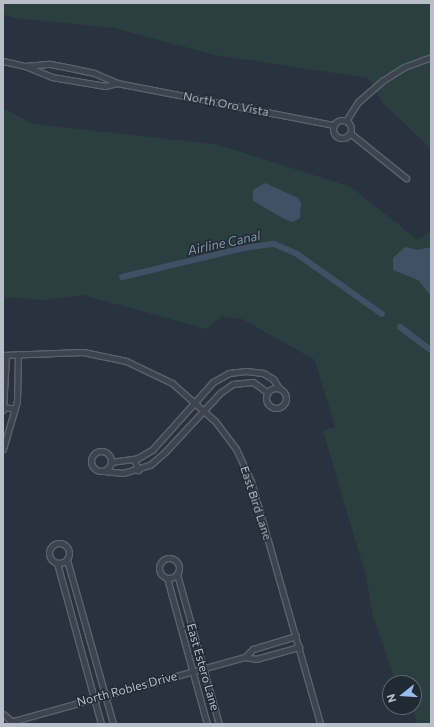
<!DOCTYPE html>
<html>
<head>
<meta charset="utf-8">
<style>
	body { margin:0 }
	#map { position:relative; width:434px; height:727px; overflow:hidden; background:#29323e; font-family:Commissioner,sans-serif }
	div>[style] { position:absolute }
	.green>* { inset:0; background:#2c3f40 }
	.water>* { inset:0; background:#415065 }
	.canal>* { height:6px; margin:-3px; padding:0 3px; transform-origin:3px; border-radius:3px; background:#415065 }
	.roads { filter:drop-shadow(1px 0 #5a626c) drop-shadow(-1px 0 #5a626c) drop-shadow(0 1px #5a626c) drop-shadow(0 -1px #5a626c) }
	.minor>* { height:5px; margin:-2.5px; padding:0 2.5px; transform-origin:2.5px; border-radius:2.5px; background:#3d444e }
	.minor>.ring { margin:-2.5px; padding:0; box-sizing:content-box; background:none; border:5px solid #3d444e; border-radius:50% }
	span { translate:-50% -50%; white-space:nowrap; text-align:center; line-height:1.15; -webkit-text-stroke:3px #212933; paint-order:stroke }
	.street-label { font-size:12px; color:#b9bfc9 }
	.water-label { font-size:13px; color:#8496ac; font-style:italic }
	.frame { position:absolute; inset:0; border:4px solid #b9bfc9; pointer-events:none }
	.north { position:absolute; left:382px; top:675px; width:40px; height:40px; box-sizing:border-box; background:#212933; border:1px solid #5e656f; border-radius:50%; rotate:253deg; font-size:11px; font-weight:700; line-height:16px; text-align:center; color:#b9bfc9 }
	.north::after { content:''; display:block; margin:auto; width:14px; height:18px; background:#9abbec; clip-path:polygon(50% 0,100% 100%,50% 72%,0 100%) }
</style>
</head>
<body>
<div id="map">
	<div class="green">
		<div style="clip-path:polygon(3px 3px,431px 3px,431px 149px,382px 102px,368px 78px,215px 55px,114px 28px,14px 18px,3px 14px)"></div>
		<div style="clip-path:polygon(3px 108px,33px 124px,213px 144px,235px 150px,351px 187px,418px 240px,431px 231px,431px 724px,417px 724px,413px 707px,414px 683px,396px 683px,373px 615px,366px 576px,323px 431px,335px 427px,315px 360px,242px 319px,222px 316px,207px 329px,83px 295px,44px 300px,3px 297px)"></div>
	</div>
	<div class="water">
		<div style="clip-path:polygon(265px 183px,298px 198px,301px 203px,300px 218px,293px 222px,284px 219px,253px 201px,253px 190px)"></div>
		<div style="clip-path:polygon(405px 247px,418px 250px,431px 247px,431px 296px,418px 280px,393px 270px,393px 258px)"></div>
	</div>
	<div class="canal">
		<div style="left:122px;top:277px;width:125px;rotate:-13.4deg"></div>
		<div style="left:244px;top:248px;width:30px;rotate:-8deg"></div>
		<div style="left:274px;top:244px;width:25px;rotate:23deg"></div>
		<div style="left:297px;top:254px;width:104px;rotate:35.2deg"></div>
		<div style="left:400px;top:327px;width:39px;rotate:37deg"></div>
	</div>
	<div class="roads">
		<div class="minor">
			<div style="left:3px;top:61px;width:23px;rotate:13deg"></div>
			<div style="left:25px;top:66px;width:29px;rotate:22deg"></div>
			<div style="left:52px;top:77px;width:54px;rotate:9.6deg"></div>
			<div style="left:105px;top:86px;width:12px;rotate:-14deg"></div>
			<div style="left:117px;top:83px;width:221px;rotate:11deg"></div>
			<div style="left:25px;top:66px;width:25px;rotate:-5deg"></div>
			<div style="left:50px;top:64px;width:16px;rotate:11deg"></div>
			<div style="left:66px;top:67px;width:29px;rotate:12deg"></div>
			<div style="left:94px;top:73px;width:25px;rotate:23deg"></div>
			<div class="ring" style="left:333px;top:120px;width:13px;height:13px"></div>
			<div style="left:346px;top:121px;width:22px;rotate:-58deg"></div>
			<div style="left:358px;top:102px;width:32px;rotate:-41deg"></div>
			<div style="left:382px;top:81px;width:26px;rotate:-32deg"></div>
			<div style="left:404px;top:67px;width:29px;rotate:-20deg"></div>
			<div style="left:350px;top:133px;width:72px;rotate:38.8deg"></div>
			<div style="left:3px;top:355px;width:80px;rotate:-2.1deg"></div>
			<div style="left:83px;top:352px;width:44px;rotate:11.8deg"></div>
			<div style="left:126px;top:361px;width:51px;rotate:25.6deg"></div>
			<div style="left:172px;top:383px;width:57px;rotate:41.5deg"></div>
			<div style="left:215px;top:421px;width:35px;rotate:53deg"></div>
			<div style="left:236px;top:449px;width:35px;rotate:65deg"></div>
			<div style="left:251px;top:481px;width:253px;rotate:74.1deg"></div>
			<div class="ring" style="left:266px;top:388px;width:15px;height:15px"></div>
			<div style="left:4px;top:407px;width:11px;rotate:10deg"></div>
			<div style="left:3px;top:410px;width:55px;rotate:-86.9deg"></div>
			<div style="left:3px;top:449px;width:50px;rotate:-73.7deg"></div>
			<div style="left:17px;top:401px;width:47px;rotate:-88.8deg"></div>
			<div class="ring" style="left:91px;top:451px;width:15px;height:15px"></div>
			<div style="left:134px;top:459px;width:12px;rotate:70deg"></div>
			<div style="left:111px;top:462px;width:27px;rotate:-8deg"></div>
			<div style="left:138px;top:458px;width:16px;rotate:-30deg"></div>
			<div style="left:152px;top:450px;width:91px;rotate:-48.1deg"></div>
			<div style="left:213px;top:382px;width:18px;rotate:-29deg"></div>
			<div style="left:229px;top:373px;width:17px;rotate:-7deg"></div>
			<div style="left:246px;top:371px;width:17px;rotate:7deg"></div>
			<div style="left:263px;top:373px;width:12px;rotate:31deg"></div>
			<div style="left:273px;top:379px;width:11px;rotate:56deg"></div>
			<div style="left:104px;top:471px;width:19px;rotate:6deg"></div>
			<div style="left:123px;top:473px;width:28px;rotate:-17deg"></div>
			<div style="left:150px;top:465px;width:20px;rotate:-41deg"></div>
			<div style="left:165px;top:452px;width:81px;rotate:-47deg"></div>
			<div style="left:220px;top:393px;width:16px;rotate:-35deg"></div>
			<div style="left:233px;top:384px;width:20px;rotate:-6deg"></div>
			<div style="left:253px;top:382px;width:17px;rotate:36deg"></div>
			<div class="ring" style="left:49px;top:543px;width:15px;height:15px"></div>
			<div class="ring" style="left:159px;top:558px;width:15px;height:15px"></div>
			<div style="left:67px;top:560px;width:170px;rotate:74.3deg"></div>
			<div style="left:57px;top:563px;width:167px;rotate:74.7deg"></div>
			<div style="left:177px;top:574px;width:156px;rotate:74.4deg"></div>
			<div style="left:167px;top:578px;width:151px;rotate:74.7deg"></div>
			<div style="left:245px;top:657px;width:11px;rotate:-45deg"></div>
			<div style="left:253px;top:649px;width:45px;rotate:-16.8deg"></div>
			<div style="left:3px;top:714px;width:8px;rotate:40deg"></div>
			<div style="left:9px;top:719px;width:5px;rotate:68deg"></div>
			<div style="left:10px;top:722px;width:244px;rotate:-15.5deg"></div>
			<div style="left:245px;top:657px;width:11px;rotate:10deg"></div>
			<div style="left:256px;top:659px;width:45px;rotate:-15.6deg"></div>
		</div>
	</div>
	<div class="street-label">
		<span style="left:226px;top:104px;rotate:11deg">North Oro Vista</span>
		<span style="left:256px;top:503px;rotate:72deg">East Bird Lane</span>
		<span style="left:203px;top:667px;rotate:74deg">East Estero Lane</span>
		<span style="left:127px;top:689px;rotate:-15deg">North Robles Drive</span>
	</div>
	<div class="water-label">
		<span style="left:224px;top:243px;rotate:-12deg">Airline Canal</span>
	</div>
	<div class="frame"></div>
	<div class="north">N</div>
</div>
</body>
</html>
